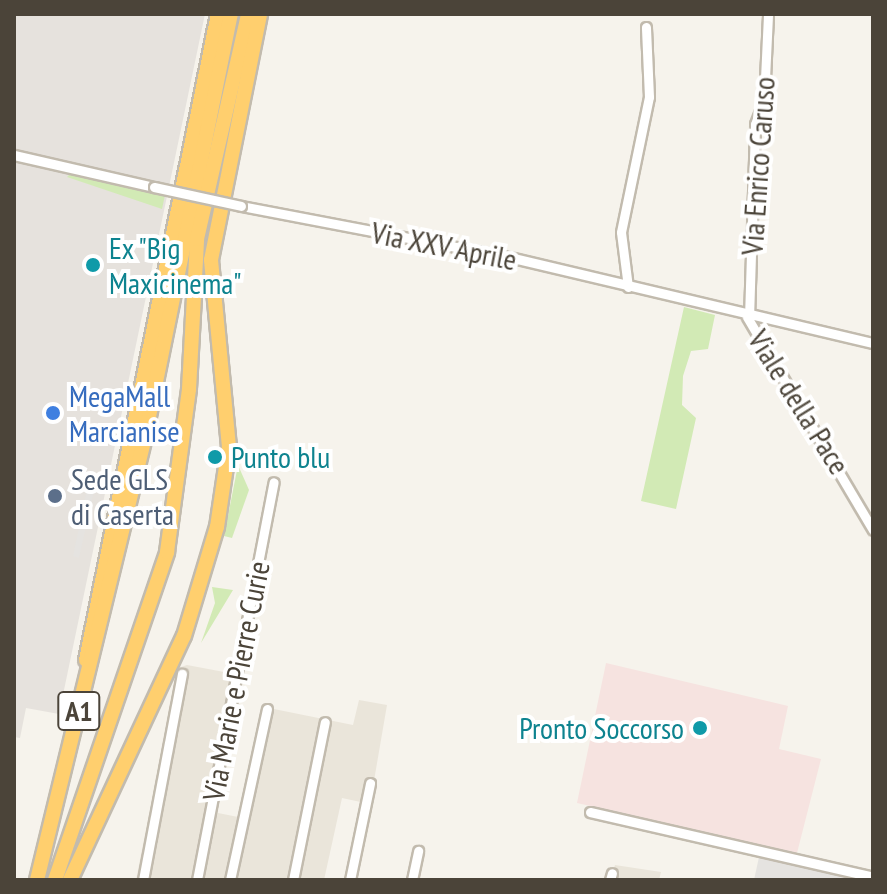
<!DOCTYPE html>
<html>
<head>
<meta charset="utf-8">
<style>
	body { margin:0 }
	#map { position:relative; width:887px; height:894px; overflow:hidden; background:#f6f3ec; font-family:"PT Sans Narrow",sans-serif }
	div>[style] { position:absolute }
	.residential>* { inset:0; background:#eae5da }
	.industrial>* { inset:0; background:#e6e2dd }
	.medical>* { inset:0; background:#f6e3e0 }
	.green>* { inset:0; background:#d2eab5 }
	.parking>* { inset:0; background:#e5e3e0 }
	.roads { filter:drop-shadow(2px 0 #c2bbae) drop-shadow(-2px 0 #c2bbae) drop-shadow(0 2px #c2bbae) drop-shadow(0 -2px #c2bbae) }
	.minor>* { height:9px; margin:-4.5px; padding:0 4.5px; transform-origin:4.5px; border-radius:4.5px; background:#fff }
	.highway>* { height:14px; margin:-7px; padding:0 7px; transform-origin:7px; border-radius:7px; background:#ffcf6e }
	.bridges { filter:drop-shadow(2px 0 #c2bbae) drop-shadow(-2px 0 #c2bbae) drop-shadow(0 2px #c2bbae) drop-shadow(0 -2px #c2bbae) }
	.minor-bridge>* { height:9px; margin:-4.5px; padding:0 4.5px; transform-origin:4.5px; border-radius:4.5px; background:#fff }
	.dots>* { width:22px; height:22px; translate:-50% -50%; box-sizing:border-box; border:4px solid #fff; border-radius:50% }
	span { translate:-50% -50%; white-space:nowrap; text-align:center; line-height:1.15; -webkit-text-stroke:8px #fff; paint-order:stroke }
	.shield-label span { padding:2px 6px; background:#fff; border:2px solid; border-radius:6px; -webkit-text-stroke-width:0 }
	.shield-label { font-size:28px; color:#4b4439; font-weight:700 }
	.street-label { font-size:30px; color:#4b4439 }
	.culture-label { font-size:30px; color:#0d838f }
	.left { translate:0 -50%; text-align:left }
	.right { translate:-100% -50%; text-align:right }
	.shop-label { font-size:30px; color:#366cbe }
	.service-label { font-size:30px; color:#4e5e75 }
	.frame { position:absolute; inset:0; border:16px solid #4b4439; pointer-events:none }
</style>
</head>
<body>
<div id="map">
	<div class="residential">
		<div style="clip-path:polygon(187px 665px,240px 675px,213px 812px,238px 817px,264px 707px,353px 725px,359px 700px,387px 705px,370px 804px,342px 798px,324px 880px,136px 880px,178px 668px)"></div>
		<div style="clip-path:polygon(615px 865px,661px 872px,659px 880px,610px 880px)"></div>
	</div>
	<div class="industrial">
		<div style="clip-path:polygon(14px 14px,205px 14px,59px 714px,26px 708px,20px 738px,14px 737px)"></div>
	</div>
	<div class="medical">
		<div style="clip-path:polygon(606px 663px,788px 706px,779px 749px,821px 759px,797px 853px,577px 803px)"></div>
	</div>
	<div class="green">
		<div style="clip-path:polygon(71px 173px,165px 195px,162px 209px,67px 177px)"></div>
		<div style="clip-path:polygon(684px 307px,715px 315px,708px 349px,691px 351px,683px 376px,682px 405px,696px 418px,676px 509px,641px 501px)"></div>
		<div style="clip-path:polygon(238px 465px,249px 490px,232px 538px,224px 536px)"></div>
		<div style="clip-path:polygon(212px 587px,233px 590px,201px 643px,215px 603px)"></div>
	</div>
	<div class="parking">
		<div style="clip-path:polygon(87px 489px,94px 491px,79px 558px,73px 556px)"></div>
		<div style="clip-path:polygon(759px 857px,860px 880px,754px 880px)"></div>
	</div>
	<div class="roads">
		<div class="minor">
			<div style="left:14px;top:155px;width:144px;rotate:12.9deg"></div>
			<div style="left:241px;top:206px;width:273px;rotate:10.8deg"></div>
			<div style="left:509px;top:257px;width:374px;rotate:13.3deg"></div>
			<div style="left:628px;top:287px;width:55px;rotate:-97.3deg"></div>
			<div style="left:621px;top:232px;width:138px;rotate:-78.3deg"></div>
			<div style="left:649px;top:97px;width:70px;rotate:-92.5deg"></div>
			<div style="left:747px;top:317px;width:247px;rotate:59.4deg"></div>
			<div style="left:749px;top:318px;width:194px;rotate:-88.2deg"></div>
			<div style="left:755px;top:124px;width:26px;rotate:-69deg"></div>
			<div style="left:764px;top:100px;width:86px;rotate:-87.3deg"></div>
			<div style="left:590px;top:812px;width:290px;rotate:12.9deg"></div>
			<div style="left:143px;top:880px;width:210px;rotate:-79.3deg"></div>
			<div style="left:197px;top:880px;width:405px;rotate:-79.1deg"></div>
			<div style="left:230px;top:880px;width:175px;rotate:-77.8deg"></div>
			<div style="left:293px;top:880px;width:161px;rotate:-78.6deg"></div>
			<div style="left:350px;top:880px;width:99px;rotate:-78.3deg"></div>
			<div style="left:412px;top:880px;width:30px;rotate:-78deg"></div>
			<div style="left:610px;top:880px;width:7px;rotate:-74deg"></div>
		</div>
		<div class="highway">
			<div style="left:86px;top:660px;width:659px;rotate:-78.45deg"></div>
			<div style="left:37px;top:880px;width:457px;rotate:-76.3deg"></div>
			<div style="left:145px;top:436px;width:431px;rotate:-78.5deg"></div>
			<div style="left:55px;top:880px;width:347px;rotate:-71.1deg"></div>
			<div style="left:167px;top:552px;width:164px;rotate:-82.3deg"></div>
			<div style="left:189px;top:389px;width:150px;rotate:-86.9deg"></div>
			<div style="left:197px;top:239px;width:231px;rotate:-77.2deg"></div>
			<div style="left:70px;top:880px;width:269px;rotate:-65deg"></div>
			<div style="left:184px;top:636px;width:114px;rotate:-73.2deg"></div>
			<div style="left:217px;top:527px;width:81px;rotate:-81.5deg"></div>
			<div style="left:229px;top:447px;width:188px;rotate:-95.5deg"></div>
			<div style="left:211px;top:260px;width:251px;rotate:-78.7deg"></div>
		</div>
	</div>
	<div class="bridges">
		<div class="minor-bridge">
			<div style="left:154px;top:187px;width:89px;rotate:12.3deg"></div>
		</div>
	</div>
	<div class="dots">
		<div style="left:93px;top:265px;background:#0f9aa8"></div>
		<div style="left:53px;top:413px;background:#3f7fe0"></div>
		<div style="left:215px;top:457px;background:#0f9aa8"></div>
		<div style="left:55px;top:496px;background:#5c6f8a"></div>
		<div style="left:700px;top:728px;background:#0f9aa8"></div>
	</div>
	<div class="shield-label">
		<span style="left:79px;top:711px">A1</span>
	</div>
	<div class="street-label">
		<span style="left:758px;top:166px;rotate:-86deg">Via Enrico Caruso</span>
		<span style="left:444px;top:246px;rotate:11deg">Via XXV Aprile</span>
		<span style="left:799px;top:402px;rotate:58deg">Viale della Pace</span>
		<span style="left:236px;top:681px;rotate:-79deg">Via Marie e Pierre Curie</span>
	</div>
	<div class="culture-label">
		<span class="left" style="left:109px;top:265px">Ex "Big<br>Maxicinema"</span>
		<span class="left" style="left:231px;top:457px">Punto blu</span>
		<span class="right" style="left:684px;top:728px">Pronto Soccorso</span>
	</div>
	<div class="shop-label">
		<span class="left" style="left:69px;top:413px">MegaMall<br>Marcianise</span>
	</div>
	<div class="service-label">
		<span class="left" style="left:71px;top:496px">Sede GLS<br>di Caserta</span>
	</div>
	<div class="frame"></div>
</div>
</body>
</html>
